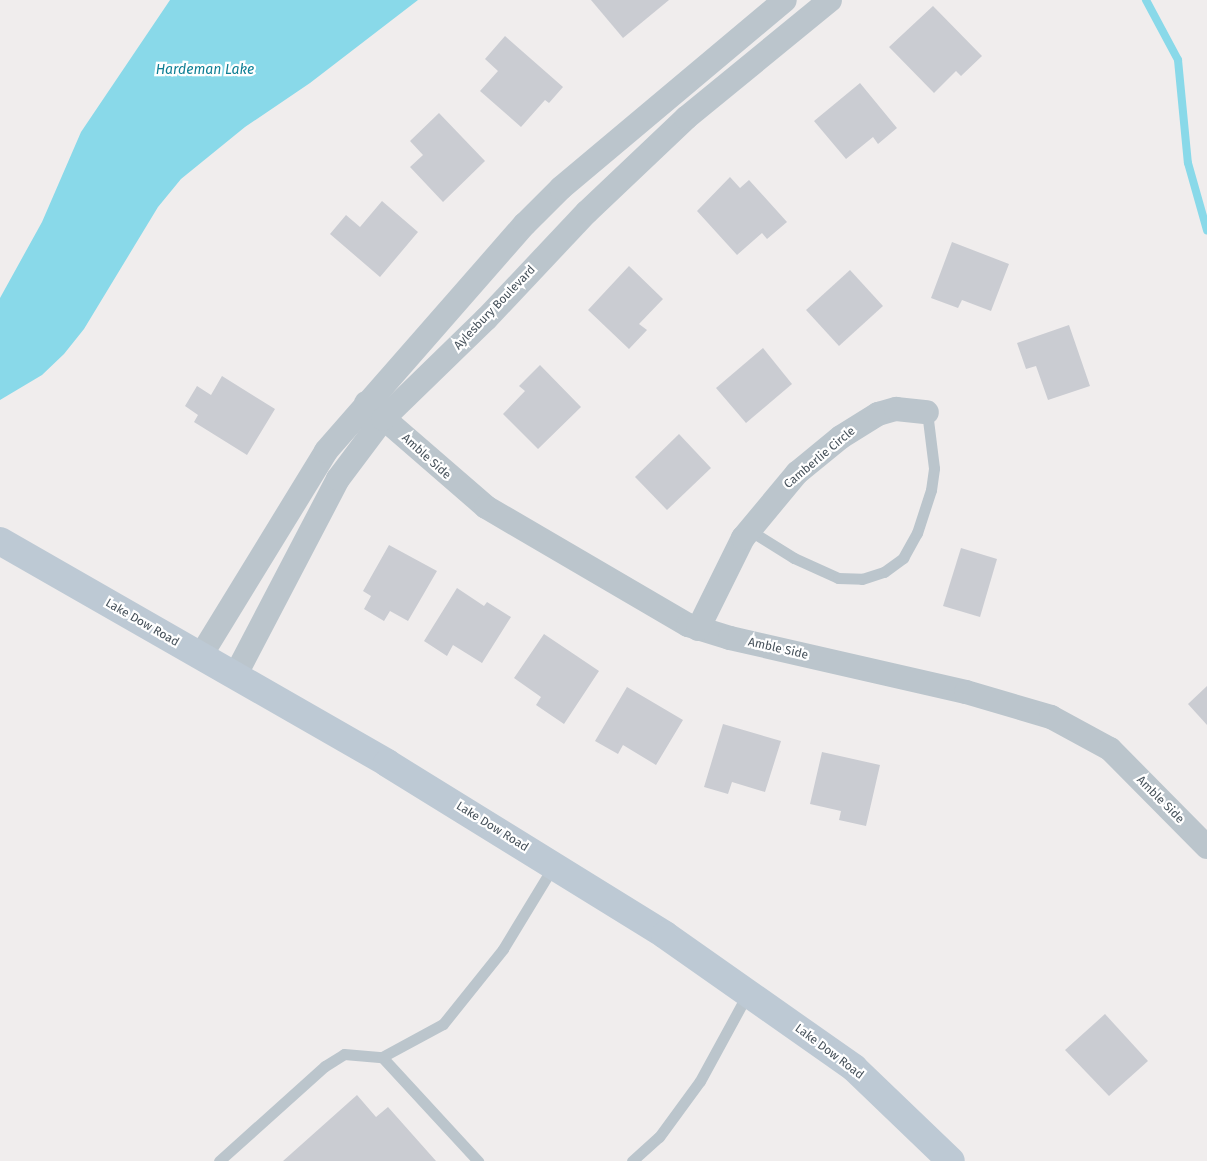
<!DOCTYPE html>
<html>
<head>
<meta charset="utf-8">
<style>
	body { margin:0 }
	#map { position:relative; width:1207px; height:1161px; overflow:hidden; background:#f0eded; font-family:"Fira Sans",sans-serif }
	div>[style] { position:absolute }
	.water>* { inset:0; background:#89d9e9 }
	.stream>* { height:8px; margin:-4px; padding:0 4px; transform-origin:4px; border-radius:4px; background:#89d9e9 }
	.building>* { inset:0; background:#caccd2 }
	.lane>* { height:11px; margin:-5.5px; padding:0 5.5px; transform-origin:5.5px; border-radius:5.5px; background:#bbc5cc }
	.street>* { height:24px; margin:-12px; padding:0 12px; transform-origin:12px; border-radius:12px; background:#bbc5cc }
	.secondary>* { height:28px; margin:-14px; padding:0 14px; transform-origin:14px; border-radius:14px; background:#bdc9d4 }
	span { translate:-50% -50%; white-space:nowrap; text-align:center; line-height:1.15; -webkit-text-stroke:4.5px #fff; paint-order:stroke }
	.street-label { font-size:12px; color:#46515a }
	.water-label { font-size:14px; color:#0f7f94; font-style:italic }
</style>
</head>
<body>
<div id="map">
	<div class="water">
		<div style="clip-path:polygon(170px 0,418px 0,310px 83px,245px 127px,181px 179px,158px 207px,84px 329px,64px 354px,42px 375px,0 400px,0 298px,42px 222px,81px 132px)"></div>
	</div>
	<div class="stream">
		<div style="left:1146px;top:0;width:68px;rotate:61.9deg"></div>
		<div style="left:1178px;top:60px;width:103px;rotate:84.5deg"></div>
		<div style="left:1188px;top:163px;width:70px;rotate:74.2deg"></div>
	</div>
	<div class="building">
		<div style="clip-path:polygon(591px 0,669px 0,623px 38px)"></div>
		<div style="clip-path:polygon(933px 6px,982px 56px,961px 76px,956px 71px,934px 93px,889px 47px)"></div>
		<div style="clip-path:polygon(505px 36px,563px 87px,549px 103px,545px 100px,521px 127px,480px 91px,498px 71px,485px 59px)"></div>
		<div style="clip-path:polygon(860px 83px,897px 128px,878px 144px,873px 137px,846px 159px,814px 121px)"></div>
		<div style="clip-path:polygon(439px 113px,485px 161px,443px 202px,410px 167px,423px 155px,410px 141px)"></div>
		<div style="clip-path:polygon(730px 177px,740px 188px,749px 180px,787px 222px,767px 239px,762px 233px,737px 255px,697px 211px)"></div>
		<div style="clip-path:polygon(382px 201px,418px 232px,380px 277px,330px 234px,346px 215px,360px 227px)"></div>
		<div style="clip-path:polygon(952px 242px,1009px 264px,991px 311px,962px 300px,958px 308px,931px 298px)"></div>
		<div style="clip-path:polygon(629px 266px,663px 299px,639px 324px,647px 330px,629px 349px,588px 310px)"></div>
		<div style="clip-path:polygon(850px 270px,883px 306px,839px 346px,806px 310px)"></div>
		<div style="clip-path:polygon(1069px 325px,1090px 386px,1048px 400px,1036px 366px,1026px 369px,1017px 343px)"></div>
		<div style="clip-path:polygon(763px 348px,792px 384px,746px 423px,716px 388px)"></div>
		<div style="clip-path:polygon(540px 365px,581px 407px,538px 449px,503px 414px,525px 391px,519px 386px)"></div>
		<div style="clip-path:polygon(222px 376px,275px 409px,247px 455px,194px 422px,198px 415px,185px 406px,197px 386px,211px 395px)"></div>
		<div style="clip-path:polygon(679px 434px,711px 468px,667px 510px,635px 477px)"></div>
		<div style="clip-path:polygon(389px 545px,437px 571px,408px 621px,390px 611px,384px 621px,364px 609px,371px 596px,363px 591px)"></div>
		<div style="clip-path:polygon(961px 548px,997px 559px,980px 617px,943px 606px)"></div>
		<div style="clip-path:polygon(457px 588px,484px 606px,487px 602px,511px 617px,482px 663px,453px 645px,447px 656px,424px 641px)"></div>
		<div style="clip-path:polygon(544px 634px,599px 671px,564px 724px,536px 705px,541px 697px,514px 678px)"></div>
		<div style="clip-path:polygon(1207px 686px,1207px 725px,1188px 704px)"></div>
		<div style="clip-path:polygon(627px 687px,683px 720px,656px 765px,623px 745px,618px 754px,595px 741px)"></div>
		<div style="clip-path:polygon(723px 724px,781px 741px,765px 792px,732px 782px,728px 794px,704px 787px)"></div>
		<div style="clip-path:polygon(822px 752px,880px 765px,866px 826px,839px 820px,841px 811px,810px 804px)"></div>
		<div style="clip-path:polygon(1105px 1014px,1148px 1061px,1109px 1096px,1065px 1050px)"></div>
		<div style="clip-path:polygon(357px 1095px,376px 1117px,388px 1107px,436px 1161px,283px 1161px)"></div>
	</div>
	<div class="lane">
		<div style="left:749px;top:530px;width:53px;rotate:31.9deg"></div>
		<div style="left:794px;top:558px;width:48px;rotate:24.4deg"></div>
		<div style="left:838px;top:578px;width:24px;rotate:2deg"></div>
		<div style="left:862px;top:579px;width:23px;rotate:-18deg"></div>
		<div style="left:884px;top:572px;width:24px;rotate:-36deg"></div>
		<div style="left:903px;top:558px;width:29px;rotate:-61deg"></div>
		<div style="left:917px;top:533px;width:45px;rotate:-72deg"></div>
		<div style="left:931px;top:490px;width:22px;rotate:-82deg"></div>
		<div style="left:934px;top:468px;width:56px;rotate:-97.1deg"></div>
		<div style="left:382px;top:1057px;width:142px;rotate:47.3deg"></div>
		<div style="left:219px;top:1161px;width:142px;rotate:-41.9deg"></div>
		<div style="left:325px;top:1066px;width:22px;rotate:-32deg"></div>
		<div style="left:344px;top:1054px;width:38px;rotate:5deg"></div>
		<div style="left:382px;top:1057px;width:69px;rotate:-28.4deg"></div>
		<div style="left:443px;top:1024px;width:96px;rotate:-51.3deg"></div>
		<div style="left:503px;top:949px;width:98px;rotate:-58.7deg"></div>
		<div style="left:632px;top:1161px;width:36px;rotate:-42deg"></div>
		<div style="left:659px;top:1137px;width:69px;rotate:-53.8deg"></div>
		<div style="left:700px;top:1081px;width:100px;rotate:-61.4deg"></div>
	</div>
	<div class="street">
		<div style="left:366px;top:403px;width:159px;rotate:40.9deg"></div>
		<div style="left:486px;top:507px;width:234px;rotate:30.3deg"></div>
		<div style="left:688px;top:625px;width:44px;rotate:17.2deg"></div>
		<div style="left:730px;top:638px;width:242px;rotate:12.9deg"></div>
		<div style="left:966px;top:692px;width:89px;rotate:16.4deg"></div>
		<div style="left:1051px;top:717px;width:67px;rotate:28.5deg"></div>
		<div style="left:1110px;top:749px;width:138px;rotate:45.3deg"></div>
		<div style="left:698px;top:629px;width:102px;rotate:-63.7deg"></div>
		<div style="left:743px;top:538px;width:85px;rotate:-50.3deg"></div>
		<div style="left:797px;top:473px;width:57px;rotate:-39.3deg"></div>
		<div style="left:841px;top:437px;width:44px;rotate:-31.9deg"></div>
		<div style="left:878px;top:414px;width:19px;rotate:-16deg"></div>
		<div style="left:896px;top:409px;width:31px;rotate:6deg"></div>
		<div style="left:200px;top:657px;width:241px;rotate:-58.5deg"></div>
		<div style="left:326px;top:451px;width:302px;rotate:-48.8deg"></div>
		<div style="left:525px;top:224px;width:51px;rotate:-45deg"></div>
		<div style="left:561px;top:188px;width:292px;rotate:-40deg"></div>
		<div style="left:235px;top:676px;width:222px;rotate:-62.4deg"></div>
		<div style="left:338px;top:479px;width:75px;rotate:-53.1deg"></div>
		<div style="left:383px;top:419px;width:144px;rotate:-44.2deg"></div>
		<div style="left:486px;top:319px;width:147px;rotate:-46.7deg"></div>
		<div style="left:587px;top:212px;width:137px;rotate:-43.5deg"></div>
		<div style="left:686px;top:118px;width:186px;rotate:-39.3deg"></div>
	</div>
	<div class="secondary">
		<div style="left:0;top:541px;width:446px;rotate:29.8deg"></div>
		<div style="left:387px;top:763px;width:327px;rotate:31.7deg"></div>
		<div style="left:665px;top:935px;width:231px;rotate:35.1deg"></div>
		<div style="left:854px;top:1068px;width:134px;rotate:43.8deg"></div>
	</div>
	<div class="street-label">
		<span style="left:495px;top:308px;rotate:-46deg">Aylesbury Boulevard</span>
		<span style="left:426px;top:457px;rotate:42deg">Amble Side</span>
		<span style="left:820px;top:458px;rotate:-40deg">Camberlie Circle</span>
		<span style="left:142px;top:623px;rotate:30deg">Lake Dow Road</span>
		<span style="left:778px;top:649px;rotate:13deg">Amble Side</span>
		<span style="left:1160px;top:800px;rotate:45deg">Amble Side</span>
		<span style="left:492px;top:827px;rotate:32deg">Lake Dow Road</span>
		<span style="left:829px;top:1052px;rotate:37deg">Lake Dow Road</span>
	</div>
	<div class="water-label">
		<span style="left:205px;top:70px">Hardeman Lake</span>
	</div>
</div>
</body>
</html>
